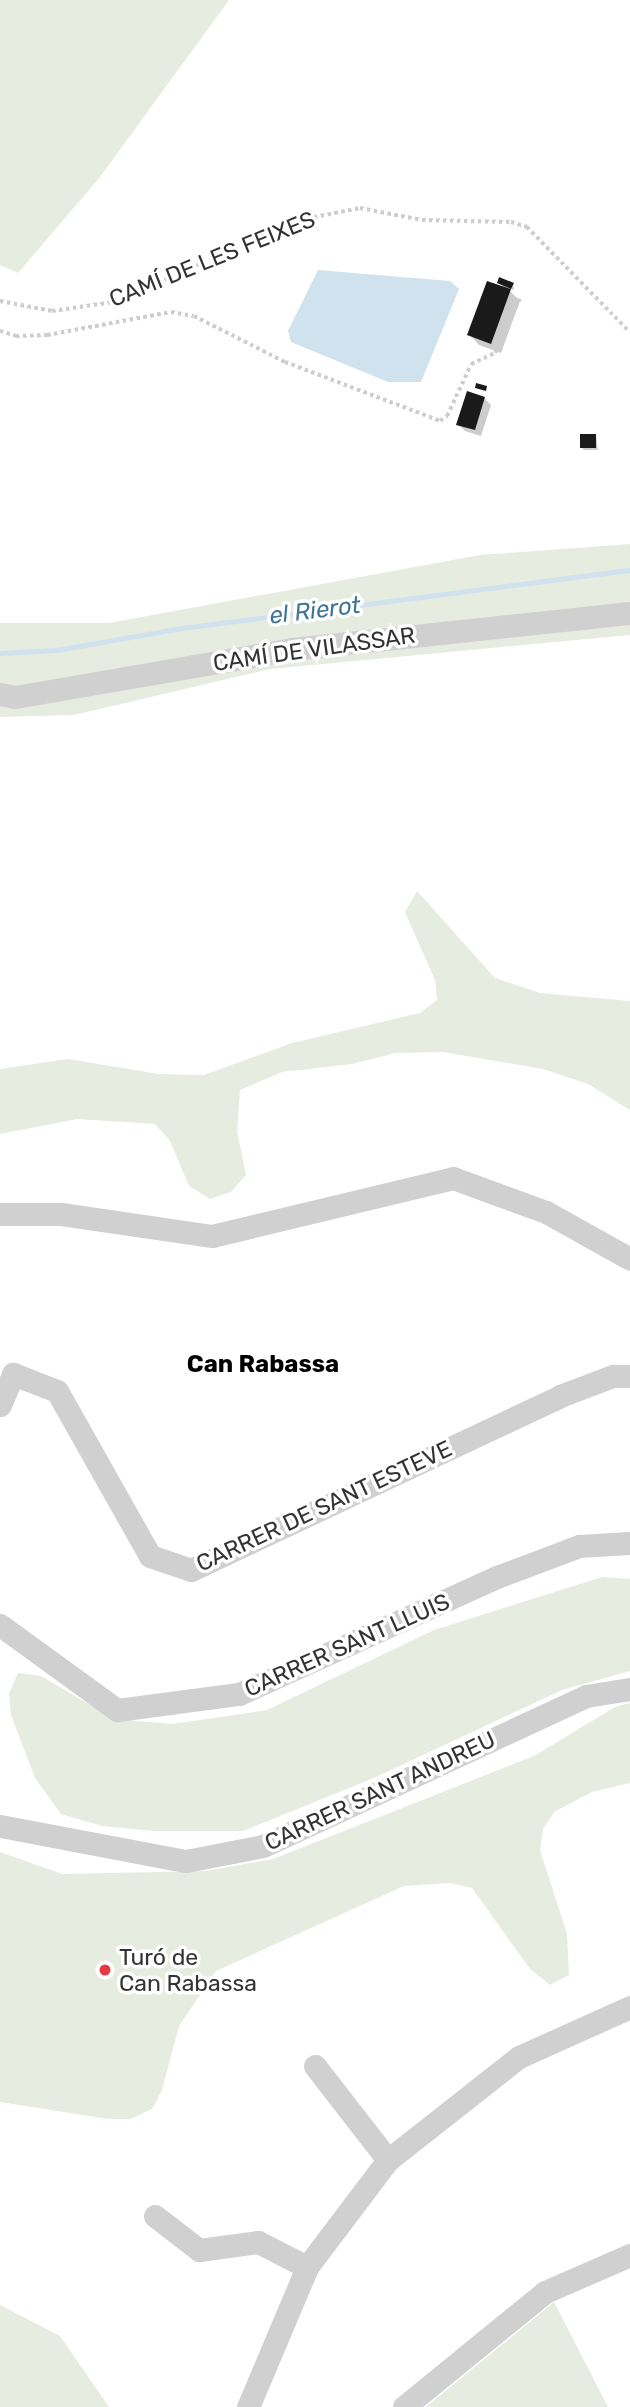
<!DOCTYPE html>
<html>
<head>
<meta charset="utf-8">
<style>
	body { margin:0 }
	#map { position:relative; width:630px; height:2407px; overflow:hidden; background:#fff; font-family:Rubik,sans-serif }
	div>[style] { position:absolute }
	.green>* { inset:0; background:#e6ecdf }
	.water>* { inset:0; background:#cfe2ee }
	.shadow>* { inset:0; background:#0003 }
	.stream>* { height:5px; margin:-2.5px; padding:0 2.5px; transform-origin:2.5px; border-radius:2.5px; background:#cfe2ee }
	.building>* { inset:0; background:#1a1a1a }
	.path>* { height:3.5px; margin-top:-1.75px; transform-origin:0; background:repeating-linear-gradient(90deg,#cdcdcd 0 3.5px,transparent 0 7px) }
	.minor>* { height:23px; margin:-11.5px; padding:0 11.5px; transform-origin:11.5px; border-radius:11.5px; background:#d0d0d0 }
	.dots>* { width:19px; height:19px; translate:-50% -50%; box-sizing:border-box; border:4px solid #fff; border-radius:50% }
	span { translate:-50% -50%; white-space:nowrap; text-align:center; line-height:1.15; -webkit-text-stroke:7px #fff; paint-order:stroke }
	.street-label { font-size:23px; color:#333 }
	.poi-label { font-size:23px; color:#333 }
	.left { translate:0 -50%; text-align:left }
	.water-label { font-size:24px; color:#3f7597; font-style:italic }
	.neighbourhood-label { font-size:24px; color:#000; font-weight:700 }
</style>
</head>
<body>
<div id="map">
	<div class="green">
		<div style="clip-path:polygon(0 0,229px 0,100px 177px,18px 273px,0 265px)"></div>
		<div style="clip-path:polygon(630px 544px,630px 635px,270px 669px,74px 715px,0 717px,0 623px,109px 623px,480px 555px)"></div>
		<div style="clip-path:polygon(417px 891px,495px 978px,540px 993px,630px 1001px,630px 1110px,588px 1084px,543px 1069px,443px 1052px,396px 1053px,352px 1064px,282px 1072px,240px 1090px,237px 1131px,246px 1175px,231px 1192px,210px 1199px,189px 1186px,170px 1141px,155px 1124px,77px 1119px,0 1134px,0 1069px,68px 1059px,159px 1074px,204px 1075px,292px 1043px,420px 1013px,437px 1000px,435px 980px,405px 912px)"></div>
		<div style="clip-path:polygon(602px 1577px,630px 1579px,630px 1671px,562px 1690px,374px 1778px,243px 1831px,153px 1831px,102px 1826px,61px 1814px,35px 1778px,11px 1715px,9px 1694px,18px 1673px,41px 1676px,114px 1719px,173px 1724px,267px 1710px,434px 1630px)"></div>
		<div style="clip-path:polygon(630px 1703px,630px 1783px,592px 1792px,554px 1812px,543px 1829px,540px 1850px,567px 1934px,569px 1975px,550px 1985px,530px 1969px,472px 1888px,450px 1883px,404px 1886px,216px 1971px,179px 2026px,162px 2090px,152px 2109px,130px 2119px,108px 2119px,0 2102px,0 1852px,62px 1874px,206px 1871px,273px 1859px,534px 1756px,615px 1707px)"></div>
		<div style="clip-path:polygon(554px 2302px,608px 2407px,426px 2407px)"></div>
		<div style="clip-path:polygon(0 2305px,60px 2336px,109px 2407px,0 2407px)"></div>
	</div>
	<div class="water">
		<div style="clip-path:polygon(318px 270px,450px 281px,459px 289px,421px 382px,388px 382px,291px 342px,288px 331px)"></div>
	</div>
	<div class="shadow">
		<div style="clip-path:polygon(499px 282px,513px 284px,514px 290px,506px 287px,520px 301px,501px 353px,479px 345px,469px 334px,506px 290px)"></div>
		<div style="clip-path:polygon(484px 398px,491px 405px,481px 436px,465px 431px,458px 424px)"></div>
		<div style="clip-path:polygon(596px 436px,598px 450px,584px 450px,581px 447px)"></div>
	</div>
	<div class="stream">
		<div style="left:0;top:653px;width:56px;rotate:-3.1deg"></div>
		<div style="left:56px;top:650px;width:128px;rotate:-9.9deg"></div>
		<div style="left:182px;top:628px;width:452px;rotate:-7.4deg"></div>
	</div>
	<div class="building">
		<div style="clip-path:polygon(499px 277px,514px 283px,511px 289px,497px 283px)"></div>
		<div style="clip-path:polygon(487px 281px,511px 289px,491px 344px,467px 335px)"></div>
		<div style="clip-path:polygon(476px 383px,487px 386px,486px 391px,475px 388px)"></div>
		<div style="clip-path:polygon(467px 391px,485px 397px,475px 430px,456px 425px)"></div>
		<div style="clip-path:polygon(580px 434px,596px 434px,596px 448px,580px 448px)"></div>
	</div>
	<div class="path">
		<div style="left:0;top:301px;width:53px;rotate:10.9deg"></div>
		<div style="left:52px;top:311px;width:62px;rotate:-8.4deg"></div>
		<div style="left:113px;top:302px;width:204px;rotate:-23.7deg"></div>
		<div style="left:300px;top:220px;width:61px;rotate:-11.3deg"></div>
		<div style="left:360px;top:208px;width:63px;rotate:11deg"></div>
		<div style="left:422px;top:220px;width:89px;rotate:1.3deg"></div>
		<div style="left:511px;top:222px;width:17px;rotate:17deg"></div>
		<div style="left:527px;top:227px;width:147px;rotate:45.6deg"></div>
		<div style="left:0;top:331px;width:17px;rotate:17deg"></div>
		<div style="left:16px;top:336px;width:31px;rotate:-2deg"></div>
		<div style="left:47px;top:335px;width:126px;rotate:-10.5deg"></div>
		<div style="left:171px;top:312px;width:23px;rotate:10deg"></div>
		<div style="left:194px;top:316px;width:102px;rotate:26.8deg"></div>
		<div style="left:285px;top:362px;width:166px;rotate:20.8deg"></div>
		<div style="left:440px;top:421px;width:9px;rotate:-36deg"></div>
		<div style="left:447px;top:416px;width:57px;rotate:-65.2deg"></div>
		<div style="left:471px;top:364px;width:26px;rotate:-25deg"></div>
		<div style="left:495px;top:353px;width:60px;rotate:-65.6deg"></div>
	</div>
	<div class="minor">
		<div style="left:0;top:694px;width:15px;rotate:11deg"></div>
		<div style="left:15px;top:697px;width:281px;rotate:-9.8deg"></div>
		<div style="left:292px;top:649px;width:340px;rotate:-6.1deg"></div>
		<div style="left:0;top:1214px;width:61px"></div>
		<div style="left:61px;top:1214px;width:153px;rotate:8.3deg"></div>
		<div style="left:212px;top:1236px;width:248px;rotate:-13.5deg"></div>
		<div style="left:453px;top:1178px;width:99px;rotate:20.1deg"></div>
		<div style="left:546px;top:1212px;width:96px;rotate:29.2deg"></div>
		<div style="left:0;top:1405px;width:34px;rotate:-67deg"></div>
		<div style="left:13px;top:1374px;width:47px;rotate:21.1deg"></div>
		<div style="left:57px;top:1391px;width:189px;rotate:60.6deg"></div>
		<div style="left:150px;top:1556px;width:43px;rotate:18.9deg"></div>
		<div style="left:191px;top:1570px;width:408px;rotate:-25.2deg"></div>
		<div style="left:560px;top:1396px;width:57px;rotate:-20.7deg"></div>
		<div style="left:613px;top:1376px;width:17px"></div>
		<div style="left:0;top:1625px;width:145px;rotate:36deg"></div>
		<div style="left:117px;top:1710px;width:123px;rotate:-7.5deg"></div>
		<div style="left:239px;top:1694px;width:283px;rotate:-24.4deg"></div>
		<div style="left:497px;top:1577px;width:88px;rotate:-20.7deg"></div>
		<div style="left:579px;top:1546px;width:51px;rotate:-3.4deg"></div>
		<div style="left:0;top:1826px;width:189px;rotate:10.7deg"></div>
		<div style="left:186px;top:1861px;width:78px;rotate:-11deg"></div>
		<div style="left:263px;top:1846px;width:356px;rotate:-24.9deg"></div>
		<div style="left:586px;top:1696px;width:45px;rotate:-9deg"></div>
		<div style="left:315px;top:2066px;width:119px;rotate:52.2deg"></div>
		<div style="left:155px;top:2216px;width:56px;rotate:37.7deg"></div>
		<div style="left:199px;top:2250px;width:60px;rotate:-7.7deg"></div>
		<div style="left:258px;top:2242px;width:55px;rotate:27deg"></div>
		<div style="left:248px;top:2407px;width:152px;rotate:-67.1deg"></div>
		<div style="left:307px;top:2267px;width:134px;rotate:-52.9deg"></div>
		<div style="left:388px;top:2160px;width:167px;rotate:-38.2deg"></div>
		<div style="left:519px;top:2057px;width:122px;rotate:-24.2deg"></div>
		<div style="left:404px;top:2407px;width:182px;rotate:-39.2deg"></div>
		<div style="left:545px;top:2292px;width:93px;rotate:-23.5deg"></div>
	</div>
	<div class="dots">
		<div style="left:105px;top:1970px;background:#e63946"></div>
	</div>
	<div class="street-label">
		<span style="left:212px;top:259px;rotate:-22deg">CAMÍ DE LES FEIXES</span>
		<span style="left:314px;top:649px;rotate:-8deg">CAMÍ DE VILASSAR</span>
		<span style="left:324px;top:1506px;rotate:-25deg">CARRER DE SANT ESTEVE</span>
		<span style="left:347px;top:1645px;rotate:-24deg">CARRER SANT LLUIS</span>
		<span style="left:380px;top:1791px;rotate:-25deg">CARRER SANT ANDREU</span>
	</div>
	<div class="poi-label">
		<span class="left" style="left:119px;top:1970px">Turó de<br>Can Rabassa</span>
	</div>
	<div class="water-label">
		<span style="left:315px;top:611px;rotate:-7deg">el Rierot</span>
	</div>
	<div class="neighbourhood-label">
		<span style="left:263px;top:1365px">Can Rabassa</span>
	</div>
</div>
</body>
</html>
